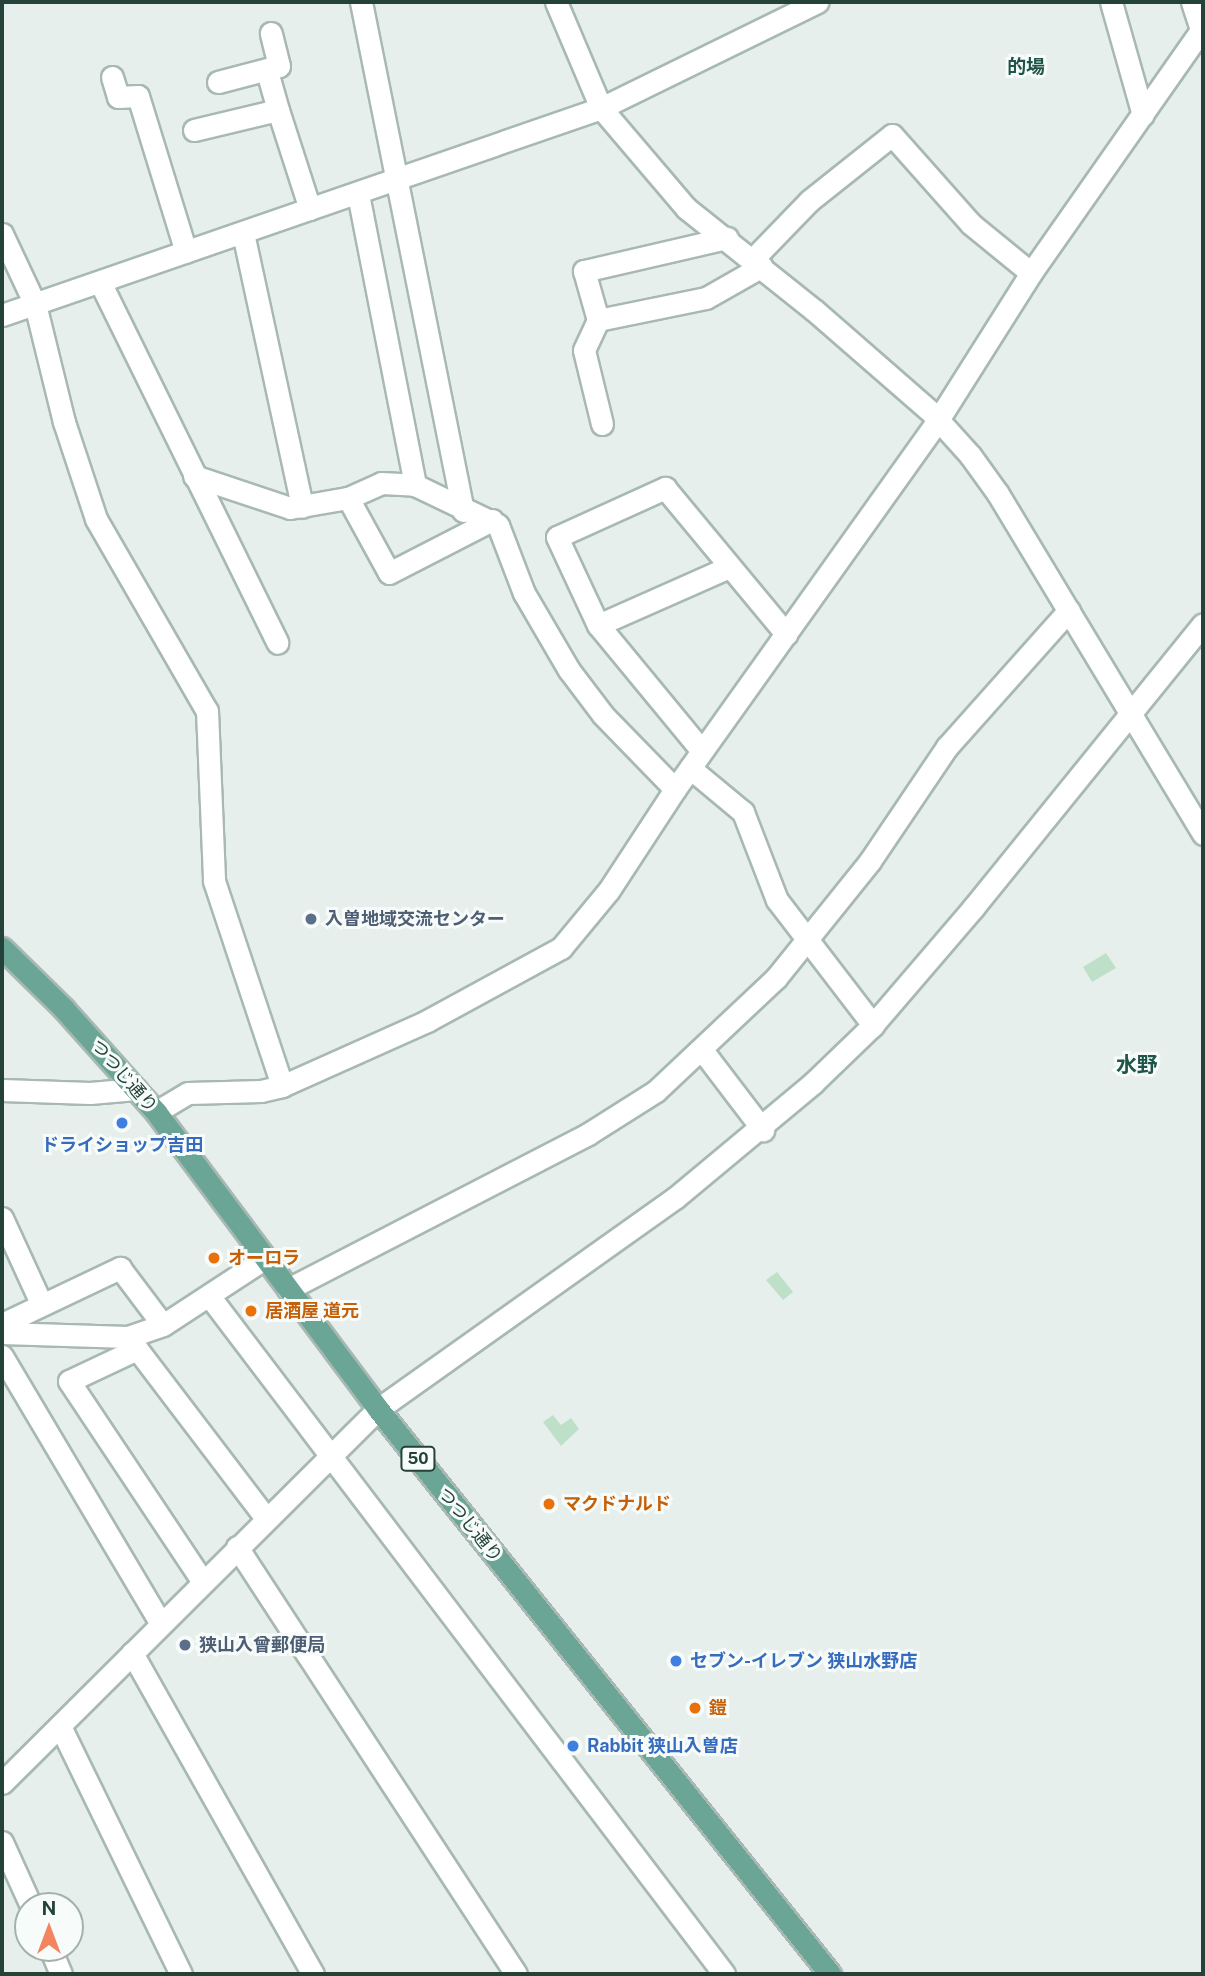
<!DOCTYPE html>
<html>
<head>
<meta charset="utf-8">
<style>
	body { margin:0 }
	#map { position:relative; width:1205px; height:1976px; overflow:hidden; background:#e6efeb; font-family:"Public Sans","Noto Sans JP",sans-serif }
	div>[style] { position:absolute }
	.green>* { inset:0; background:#bfe0c8 }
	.roads { filter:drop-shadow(2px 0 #a8b8b2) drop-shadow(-2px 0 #a8b8b2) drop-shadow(0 2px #a8b8b2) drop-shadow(0 -2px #a8b8b2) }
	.minor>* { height:21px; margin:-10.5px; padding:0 10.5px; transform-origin:10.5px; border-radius:10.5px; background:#fff }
	.major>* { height:21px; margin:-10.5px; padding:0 10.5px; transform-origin:10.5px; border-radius:10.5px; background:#6aa596 }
	.dots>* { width:19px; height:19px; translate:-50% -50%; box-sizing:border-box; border:4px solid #f7fbf9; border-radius:50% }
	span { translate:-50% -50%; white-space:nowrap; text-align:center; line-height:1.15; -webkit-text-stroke:6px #f7fbf9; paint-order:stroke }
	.shield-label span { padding:2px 5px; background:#f7fbf9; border:2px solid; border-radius:5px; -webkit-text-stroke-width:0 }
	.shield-label { font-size:16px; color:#24423a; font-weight:700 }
	.service-label { font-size:18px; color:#4e5e75; font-weight:700 }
	.left { translate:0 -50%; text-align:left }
	.street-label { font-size:18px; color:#24423a }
	.shop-label { font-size:18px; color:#366cbe; font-weight:700 }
	.food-label { font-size:18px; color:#c56008; font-weight:700 }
	.neighbourhood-label { font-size:19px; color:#1f5548; font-weight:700 }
	.quarter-label { font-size:21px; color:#1f5548; font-weight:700 }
	.frame { position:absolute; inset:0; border:4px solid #24423a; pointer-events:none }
	.north { position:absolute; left:14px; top:1892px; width:70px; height:70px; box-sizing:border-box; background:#f7fbf9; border:2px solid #a3b1ad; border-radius:50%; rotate:0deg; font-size:19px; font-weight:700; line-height:28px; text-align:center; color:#24423a }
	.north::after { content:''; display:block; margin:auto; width:24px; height:32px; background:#f4845f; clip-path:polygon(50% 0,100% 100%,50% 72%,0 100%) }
</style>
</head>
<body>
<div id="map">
	<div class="green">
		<div style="clip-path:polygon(1106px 953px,1116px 968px,1092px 982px,1083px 967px)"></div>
		<div style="clip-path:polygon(777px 1272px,793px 1292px,783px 1300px,766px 1280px)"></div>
		<div style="clip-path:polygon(553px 1415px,561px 1425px,571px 1418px,579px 1429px,561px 1446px,543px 1422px)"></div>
	</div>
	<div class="roads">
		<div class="minor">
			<div style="left:361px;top:2px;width:519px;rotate:78.67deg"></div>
			<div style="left:556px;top:2px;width:115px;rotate:67deg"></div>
			<div style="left:601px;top:108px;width:131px;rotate:49.6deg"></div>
			<div style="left:686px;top:208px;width:164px;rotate:38.6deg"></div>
			<div style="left:814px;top:310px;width:157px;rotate:41.1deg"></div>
			<div style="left:932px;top:413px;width:57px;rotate:47.9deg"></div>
			<div style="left:970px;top:455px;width:48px;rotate:54.3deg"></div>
			<div style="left:998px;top:494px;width:397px;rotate:58.9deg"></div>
			<div style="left:1111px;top:2px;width:117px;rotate:74.2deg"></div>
			<div style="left:1192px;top:2px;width:28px;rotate:72deg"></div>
			<div style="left:112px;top:77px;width:21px;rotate:73deg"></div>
			<div style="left:118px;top:97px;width:20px;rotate:-3deg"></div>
			<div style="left:138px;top:96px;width:163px;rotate:72.9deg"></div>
			<div style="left:218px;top:82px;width:63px;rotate:-14.7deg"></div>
			<div style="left:279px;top:66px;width:34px;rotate:-104deg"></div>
			<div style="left:278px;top:110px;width:104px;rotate:72.1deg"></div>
			<div style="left:194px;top:130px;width:86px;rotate:-13.4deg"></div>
			<div style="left:278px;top:110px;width:41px;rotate:-105.8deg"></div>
			<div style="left:358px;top:194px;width:297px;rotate:78.9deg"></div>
			<div style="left:415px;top:485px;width:92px;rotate:25.7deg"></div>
			<div style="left:498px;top:525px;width:73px;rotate:69.1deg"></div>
			<div style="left:524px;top:593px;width:89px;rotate:59.7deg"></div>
			<div style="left:569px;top:670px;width:56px;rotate:52.9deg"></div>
			<div style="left:603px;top:715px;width:103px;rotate:45.8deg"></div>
			<div style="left:243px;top:233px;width:280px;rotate:77.8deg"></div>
			<div style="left:2px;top:234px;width:77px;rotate:64.8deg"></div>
			<div style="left:35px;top:304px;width:122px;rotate:76.2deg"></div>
			<div style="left:64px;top:422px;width:102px;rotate:71.7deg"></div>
			<div style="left:96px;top:519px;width:222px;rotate:60deg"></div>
			<div style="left:207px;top:711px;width:170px;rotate:87.6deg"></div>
			<div style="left:214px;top:881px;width:216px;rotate:71.6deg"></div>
			<div style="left:754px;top:258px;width:79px;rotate:-46deg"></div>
			<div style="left:809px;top:201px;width:106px;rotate:-38.5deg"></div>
			<div style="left:892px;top:135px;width:119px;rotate:48.4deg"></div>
			<div style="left:971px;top:224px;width:77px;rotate:39.2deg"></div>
			<div style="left:100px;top:282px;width:402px;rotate:63.8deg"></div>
			<div style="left:2px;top:315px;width:634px;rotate:-19.06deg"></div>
			<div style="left:601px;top:108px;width:241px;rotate:-26.1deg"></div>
			<div style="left:598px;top:320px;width:51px;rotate:-105.9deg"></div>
			<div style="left:584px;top:271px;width:147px;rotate:-13deg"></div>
			<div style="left:602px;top:424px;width:76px;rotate:-103.7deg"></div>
			<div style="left:584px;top:350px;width:33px;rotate:-65deg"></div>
			<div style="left:598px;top:320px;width:110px;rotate:-11.5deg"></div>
			<div style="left:706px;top:298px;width:64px;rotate:-29.7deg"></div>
			<div style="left:194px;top:476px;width:101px;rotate:18.4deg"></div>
			<div style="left:290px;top:508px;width:59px;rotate:-9.8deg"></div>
			<div style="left:348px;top:498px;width:36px;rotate:-24deg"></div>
			<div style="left:381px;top:483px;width:34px;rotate:3deg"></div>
			<div style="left:348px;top:498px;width:85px;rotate:61.3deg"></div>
			<div style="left:389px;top:573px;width:116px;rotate:-27.2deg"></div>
			<div style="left:598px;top:625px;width:143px;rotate:-23.9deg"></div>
			<div style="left:702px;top:751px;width:163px;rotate:-129.5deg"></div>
			<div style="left:598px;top:625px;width:97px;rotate:-115deg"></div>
			<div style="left:557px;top:537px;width:119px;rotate:-24.4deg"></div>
			<div style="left:665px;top:488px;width:190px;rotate:50.3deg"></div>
			<div style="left:690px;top:768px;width:69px;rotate:39.7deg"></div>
			<div style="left:743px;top:812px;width:94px;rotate:68.9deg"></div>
			<div style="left:777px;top:900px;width:158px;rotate:52.5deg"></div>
			<div style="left:702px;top:1050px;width:101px;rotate:52.7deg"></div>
			<div style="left:2px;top:1090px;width:88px;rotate:2deg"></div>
			<div style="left:90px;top:1093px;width:46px;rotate:-5deg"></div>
			<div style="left:156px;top:1112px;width:37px;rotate:-31deg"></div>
			<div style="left:188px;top:1093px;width:73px;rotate:-1.6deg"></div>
			<div style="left:261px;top:1091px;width:22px;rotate:-13deg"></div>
			<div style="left:282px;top:1086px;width:159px;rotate:-24.1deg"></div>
			<div style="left:427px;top:1021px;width:153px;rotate:-28.6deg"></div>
			<div style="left:561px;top:948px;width:75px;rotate:-50.4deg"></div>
			<div style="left:609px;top:890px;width:121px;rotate:-56.8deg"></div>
			<div style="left:675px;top:789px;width:453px;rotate:-54.5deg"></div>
			<div style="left:938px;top:420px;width:174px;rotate:-57.7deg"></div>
			<div style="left:1031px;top:273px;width:300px;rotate:-55deg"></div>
			<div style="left:2px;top:1218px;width:94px;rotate:65.4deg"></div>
			<div style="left:288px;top:1289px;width:338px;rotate:-27.3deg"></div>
			<div style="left:588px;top:1134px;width:80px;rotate:-32.3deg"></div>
			<div style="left:656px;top:1091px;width:165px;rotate:-43.3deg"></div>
			<div style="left:776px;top:978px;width:150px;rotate:-51.2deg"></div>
			<div style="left:870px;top:861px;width:138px;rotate:-56deg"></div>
			<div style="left:947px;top:747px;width:183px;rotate:-48.3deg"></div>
			<div style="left:210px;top:1297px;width:850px;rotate:52.79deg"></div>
			<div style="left:2px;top:1324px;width:131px;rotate:-25.4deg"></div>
			<div style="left:120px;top:1268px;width:71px;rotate:53deg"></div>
			<div style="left:2px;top:1333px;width:126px;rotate:1.8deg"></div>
			<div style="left:128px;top:1337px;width:226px;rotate:52.7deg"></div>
			<div style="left:128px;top:1337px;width:37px;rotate:-19deg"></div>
			<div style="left:163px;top:1325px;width:121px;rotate:-33.2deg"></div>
			<div style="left:137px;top:1349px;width:75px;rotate:154.8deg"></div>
			<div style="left:69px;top:1381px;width:242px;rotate:56.3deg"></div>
			<div style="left:2px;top:1356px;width:312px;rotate:59.3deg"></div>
			<div style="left:237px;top:1547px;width:510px;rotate:56.84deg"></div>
			<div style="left:132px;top:1653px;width:369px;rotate:60.6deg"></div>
			<div style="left:60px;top:1726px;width:276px;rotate:64deg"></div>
			<div style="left:2px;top:1783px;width:530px;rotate:-44.85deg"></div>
			<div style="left:378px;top:1409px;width:364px;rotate:-35.4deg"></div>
			<div style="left:675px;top:1198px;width:180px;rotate:-39.8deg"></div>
			<div style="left:813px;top:1083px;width:81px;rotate:-44deg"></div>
			<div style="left:871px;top:1027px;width:157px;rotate:-49.4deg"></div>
			<div style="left:973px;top:908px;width:365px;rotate:-51deg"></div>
			<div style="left:2px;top:1842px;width:70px;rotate:65.6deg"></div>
			<div style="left:50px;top:1948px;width:28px;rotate:67deg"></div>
		</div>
		<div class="major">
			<div style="left:2px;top:948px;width:87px;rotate:44.5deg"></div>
			<div style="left:64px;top:1009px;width:138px;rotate:48.2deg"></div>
			<div style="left:156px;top:1112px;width:371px;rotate:53.2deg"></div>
			<div style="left:378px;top:1409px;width:724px;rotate:51.34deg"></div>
		</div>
	</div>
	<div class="dots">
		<div style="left:311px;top:919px;background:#5c6f8a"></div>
		<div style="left:122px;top:1123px;background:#3f7fe0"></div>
		<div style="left:214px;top:1258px;background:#e8710a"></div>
		<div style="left:251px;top:1311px;background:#e8710a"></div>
		<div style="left:549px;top:1504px;background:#e8710a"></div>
		<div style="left:185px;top:1645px;background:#5c6f8a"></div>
		<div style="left:676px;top:1661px;background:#3f7fe0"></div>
		<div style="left:695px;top:1708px;background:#e8710a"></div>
		<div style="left:573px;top:1746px;background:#3f7fe0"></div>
	</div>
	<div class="shield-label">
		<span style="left:418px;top:1459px">50</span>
	</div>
	<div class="service-label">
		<span class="left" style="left:325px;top:919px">入曽地域交流センター</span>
		<span class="left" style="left:199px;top:1645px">狭山入曾郵便局</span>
	</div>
	<div class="street-label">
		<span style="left:124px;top:1076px;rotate:49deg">つつじ通り</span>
		<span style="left:470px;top:1525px;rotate:51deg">つつじ通り</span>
	</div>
	<div class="shop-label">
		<span style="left:122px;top:1145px">ドライショップ吉田</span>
		<span class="left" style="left:690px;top:1661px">セブン-イレブン 狭山水野店</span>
		<span class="left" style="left:587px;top:1746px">Rabbit 狭山入曽店</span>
	</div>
	<div class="food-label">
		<span class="left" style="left:228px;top:1258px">オーロラ</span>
		<span class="left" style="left:265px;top:1311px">居酒屋 道元</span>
		<span class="left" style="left:563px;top:1504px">マクドナルド</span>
		<span class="left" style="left:709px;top:1708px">鎧</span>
	</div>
	<div class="neighbourhood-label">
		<span style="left:1026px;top:67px">的場</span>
	</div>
	<div class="quarter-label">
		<span style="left:1137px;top:1065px">水野</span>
	</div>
	<div class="frame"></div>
	<div class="north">N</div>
</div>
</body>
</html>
